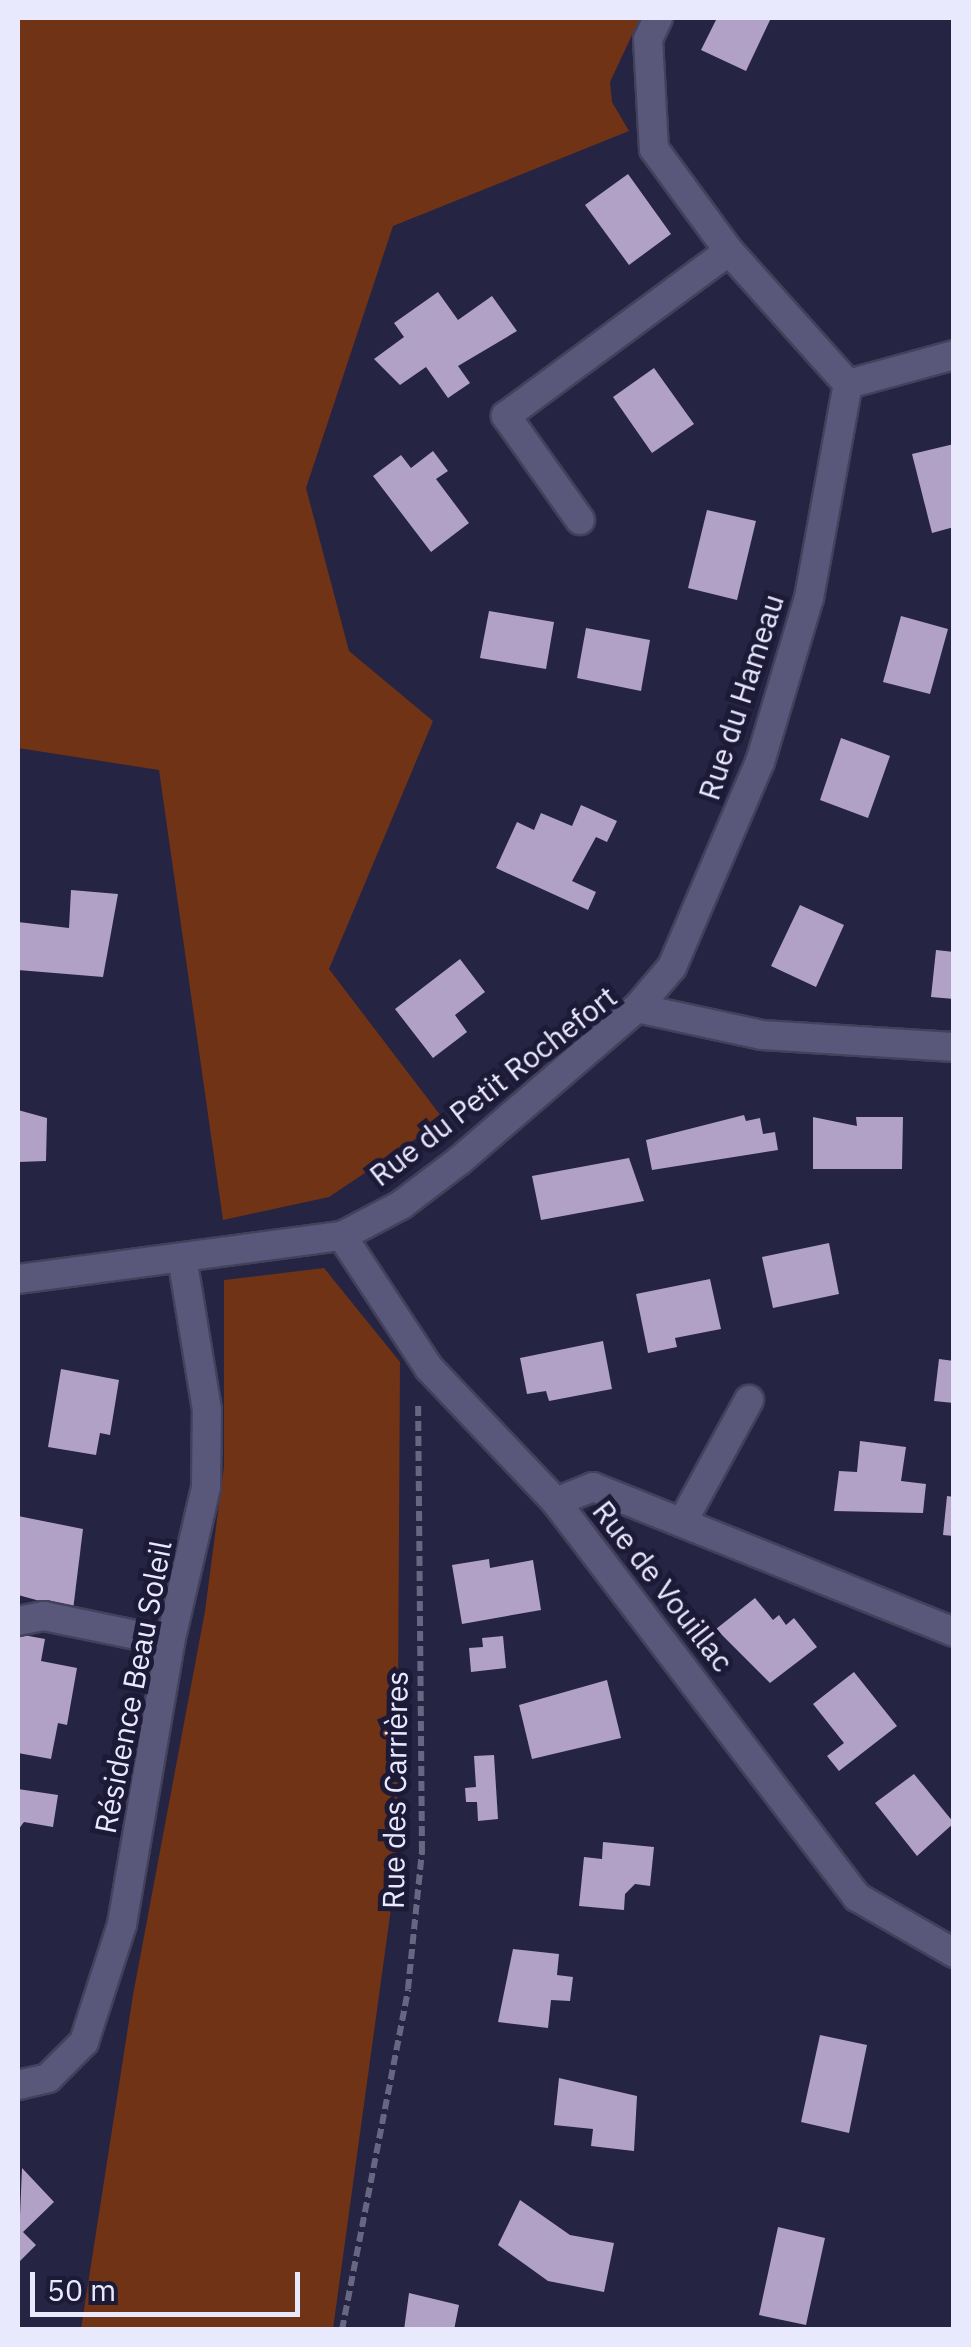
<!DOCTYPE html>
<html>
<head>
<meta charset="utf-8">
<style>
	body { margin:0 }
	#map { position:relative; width:971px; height:2347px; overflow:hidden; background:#252442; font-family:"IBM Plex Sans",sans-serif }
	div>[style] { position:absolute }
	.green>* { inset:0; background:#703316 }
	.building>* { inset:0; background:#b1a1c6 }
	.path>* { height:6px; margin-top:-3px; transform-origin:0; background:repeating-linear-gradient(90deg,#676782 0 10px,transparent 0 15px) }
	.roads { filter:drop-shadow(2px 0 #43415b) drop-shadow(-2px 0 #43415b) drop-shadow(0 2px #43415b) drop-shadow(0 -2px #43415b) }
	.minor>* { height:28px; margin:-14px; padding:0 14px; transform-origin:14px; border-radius:14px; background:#59587b }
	span { translate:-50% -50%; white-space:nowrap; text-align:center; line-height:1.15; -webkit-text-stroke:10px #1c1a37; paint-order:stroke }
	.street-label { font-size:30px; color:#e9e9fe }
	.frame { position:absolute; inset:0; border:20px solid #e9e9fe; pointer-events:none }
	.scale { position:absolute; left:30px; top:2272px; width:270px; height:45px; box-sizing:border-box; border:5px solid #e9e9fe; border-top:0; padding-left:12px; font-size:30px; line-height:35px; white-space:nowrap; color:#e9e9fe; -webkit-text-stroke:8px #1c1a37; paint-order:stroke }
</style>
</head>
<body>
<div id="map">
	<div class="green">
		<div style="clip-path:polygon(18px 18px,640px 18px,610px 82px,612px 102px,629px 131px,393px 226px,306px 488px,349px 651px,433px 721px,329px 969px,444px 1120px,329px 1197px,223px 1220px,159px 770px,18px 748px)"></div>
		<div style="clip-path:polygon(324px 1268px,400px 1362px,397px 1865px,333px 2329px,81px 2329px,133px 1995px,205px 1611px,224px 1466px,224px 1280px)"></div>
	</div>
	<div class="building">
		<div style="clip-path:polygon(717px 18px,771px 18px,746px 71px,701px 50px)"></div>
		<div style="clip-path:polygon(628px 174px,671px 234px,629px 265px,585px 205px)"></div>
		<div style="clip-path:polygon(438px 292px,458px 320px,492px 296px,517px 331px,458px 366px,470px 383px,448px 398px,426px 367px,400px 385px,374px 359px,404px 337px,394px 323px)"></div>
		<div style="clip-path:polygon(654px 368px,694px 424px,652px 453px,613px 397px)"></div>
		<div style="clip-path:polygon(954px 444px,954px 527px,932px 533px,912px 454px)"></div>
		<div style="clip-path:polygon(433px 451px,448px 471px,436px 479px,469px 523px,431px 552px,373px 476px,401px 455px,411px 468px)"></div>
		<div style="clip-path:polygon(707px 510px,756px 521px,737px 600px,688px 588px)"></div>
		<div style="clip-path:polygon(489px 611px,554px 622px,546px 669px,480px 658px)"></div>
		<div style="clip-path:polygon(901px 616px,948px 629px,930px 694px,883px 682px)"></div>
		<div style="clip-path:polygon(586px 628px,650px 640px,641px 691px,577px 678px)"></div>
		<div style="clip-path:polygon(841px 738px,890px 756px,868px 818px,820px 800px)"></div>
		<div style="clip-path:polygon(581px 805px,617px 821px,607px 842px,596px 837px,572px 881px,596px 892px,588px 910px,496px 868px,517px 822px,534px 830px,541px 813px,572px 826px)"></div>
		<div style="clip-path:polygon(71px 890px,118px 894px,103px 977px,18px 970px,18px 922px,69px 928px)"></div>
		<div style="clip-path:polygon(800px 905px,844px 925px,816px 987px,771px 966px)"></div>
		<div style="clip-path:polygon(936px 950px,954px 952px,954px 999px,931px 997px)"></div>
		<div style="clip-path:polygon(460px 959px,485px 992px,455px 1015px,467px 1032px,433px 1058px,395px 1009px)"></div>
		<div style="clip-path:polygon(18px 1110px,47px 1118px,46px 1161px,18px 1162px)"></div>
		<div style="clip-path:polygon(744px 1115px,746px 1121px,760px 1118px,763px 1134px,775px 1132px,778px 1150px,652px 1170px,646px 1140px)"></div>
		<div style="clip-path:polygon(813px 1117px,857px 1126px,856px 1117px,903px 1117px,902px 1169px,813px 1169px)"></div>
		<div style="clip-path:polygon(629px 1158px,644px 1201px,541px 1220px,532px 1176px)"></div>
		<div style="clip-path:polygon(829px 1243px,839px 1294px,773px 1308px,762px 1257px)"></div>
		<div style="clip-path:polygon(710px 1279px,721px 1329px,675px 1338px,677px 1347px,648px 1353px,636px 1294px)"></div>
		<div style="clip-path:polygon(603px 1341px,612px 1389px,549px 1401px,546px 1391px,527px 1394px,520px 1358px)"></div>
		<div style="clip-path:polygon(939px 1359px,954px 1361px,954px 1403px,934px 1401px)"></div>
		<div style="clip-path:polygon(61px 1369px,119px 1380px,110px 1435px,100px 1433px,96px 1455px,48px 1447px)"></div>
		<div style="clip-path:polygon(860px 1441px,906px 1447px,901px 1481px,926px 1484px,923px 1513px,834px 1511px,839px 1471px,857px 1472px)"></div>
		<div style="clip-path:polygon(947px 1496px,954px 1497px,954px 1536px,943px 1535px)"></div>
		<div style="clip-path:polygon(18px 1516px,83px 1529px,73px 1610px,18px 1595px)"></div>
		<div style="clip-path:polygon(489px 1559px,490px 1568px,533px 1560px,541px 1610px,462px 1624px,452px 1565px)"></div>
		<div style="clip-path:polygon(755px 1598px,773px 1620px,779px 1615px,786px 1625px,794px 1618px,817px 1647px,770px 1683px,716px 1629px)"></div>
		<div style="clip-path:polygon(18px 1634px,45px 1639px,41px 1661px,77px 1668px,67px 1725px,58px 1723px,51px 1759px,18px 1753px)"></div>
		<div style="clip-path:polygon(503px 1636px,506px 1668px,471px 1672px,469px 1648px,483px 1647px,482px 1638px)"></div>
		<div style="clip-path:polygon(854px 1672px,897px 1726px,839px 1771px,827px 1756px,844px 1743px,813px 1704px)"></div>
		<div style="clip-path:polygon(607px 1680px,621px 1738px,532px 1759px,519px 1705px)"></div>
		<div style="clip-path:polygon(494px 1755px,498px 1819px,478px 1821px,477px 1802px,466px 1802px,465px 1788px,476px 1787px,474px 1756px)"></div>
		<div style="clip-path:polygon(914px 1774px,954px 1823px,917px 1856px,875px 1803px)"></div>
		<div style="clip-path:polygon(18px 1789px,58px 1795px,53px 1827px,24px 1822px,18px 1830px)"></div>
		<div style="clip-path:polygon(603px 1842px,654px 1847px,650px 1886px,635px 1884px,625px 1894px,624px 1910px,579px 1906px,584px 1857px,602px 1859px)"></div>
		<div style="clip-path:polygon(513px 1949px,559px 1954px,557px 1975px,573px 1977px,570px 2001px,551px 2000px,548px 2028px,498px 2022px)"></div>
		<div style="clip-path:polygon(820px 2035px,867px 2045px,849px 2133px,801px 2122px)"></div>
		<div style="clip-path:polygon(559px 2078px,637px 2096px,634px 2151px,591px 2146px,593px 2129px,554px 2125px)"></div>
		<div style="clip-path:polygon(22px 2168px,54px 2202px,23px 2232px,36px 2245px,18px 2263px)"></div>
		<div style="clip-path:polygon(520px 2200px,570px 2235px,614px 2243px,604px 2292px,548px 2281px,498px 2245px)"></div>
		<div style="clip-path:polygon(778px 2227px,825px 2238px,806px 2325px,759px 2315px)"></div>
		<div style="clip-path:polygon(409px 2293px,459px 2305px,454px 2330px,404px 2330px)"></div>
	</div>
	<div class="path">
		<div style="left:342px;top:2330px;width:347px;rotate:-79deg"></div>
		<div style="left:408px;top:1989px;width:139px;rotate:-84.2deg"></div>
		<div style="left:422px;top:1851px;width:449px;rotate:-90.5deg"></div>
	</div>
	<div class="roads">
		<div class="minor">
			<div style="left:658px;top:18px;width:23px;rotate:115deg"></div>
			<div style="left:648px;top:39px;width:110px;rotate:86.9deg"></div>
			<div style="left:654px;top:149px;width:127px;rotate:53.7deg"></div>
			<div style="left:729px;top:251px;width:178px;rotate:48.2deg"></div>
			<div style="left:580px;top:520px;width:128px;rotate:-125.4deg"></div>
			<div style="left:506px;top:416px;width:277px;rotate:-36.5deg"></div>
			<div style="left:637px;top:1008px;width:54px;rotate:-49.5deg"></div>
			<div style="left:672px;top:967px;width:223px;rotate:-66.8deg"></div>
			<div style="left:760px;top:762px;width:171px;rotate:-73.4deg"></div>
			<div style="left:809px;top:598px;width:218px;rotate:-79.7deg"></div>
			<div style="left:848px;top:384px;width:110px;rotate:-15.3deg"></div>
			<div style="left:342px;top:1236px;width:158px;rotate:56.6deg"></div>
			<div style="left:429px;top:1368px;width:185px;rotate:46.5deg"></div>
			<div style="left:556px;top:1502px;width:497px;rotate:52.7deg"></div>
			<div style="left:857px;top:1897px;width:112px;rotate:30deg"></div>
			<div style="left:18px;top:1279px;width:327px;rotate:-7.6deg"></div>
			<div style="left:342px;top:1236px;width:67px;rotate:-27.7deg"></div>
			<div style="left:401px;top:1205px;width:73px;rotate:-37.2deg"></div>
			<div style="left:459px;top:1161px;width:235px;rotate:-40.7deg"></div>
			<div style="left:637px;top:1008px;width:128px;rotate:12.2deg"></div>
			<div style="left:762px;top:1035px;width:192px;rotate:3.6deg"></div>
			<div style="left:556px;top:1502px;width:40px;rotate:-22deg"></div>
			<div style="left:593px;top:1487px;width:389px;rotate:21.9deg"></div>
			<div style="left:683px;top:1521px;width:138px;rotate:-61.4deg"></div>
			<div style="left:18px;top:1621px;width:26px;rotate:-11deg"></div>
			<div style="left:44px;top:1616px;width:129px;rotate:11.7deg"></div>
			<div style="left:18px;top:2085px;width:31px;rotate:-13deg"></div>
			<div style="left:48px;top:2078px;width:51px;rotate:-45deg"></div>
			<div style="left:84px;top:2042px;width:124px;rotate:-72.1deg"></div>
			<div style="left:122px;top:1924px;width:286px;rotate:-80.3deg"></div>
			<div style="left:170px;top:1642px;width:159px;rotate:-76.9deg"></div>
			<div style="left:206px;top:1487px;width:77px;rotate:-89.3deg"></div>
			<div style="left:207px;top:1410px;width:154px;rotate:-99.3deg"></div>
		</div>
	</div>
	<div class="street-label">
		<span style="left:741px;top:697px;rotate:-72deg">Rue du Hameau</span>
		<span style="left:493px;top:1086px;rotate:-38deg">Rue du Petit Rochefort</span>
		<span style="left:663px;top:1586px;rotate:52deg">Rue de Vouillac</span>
		<span style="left:133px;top:1687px;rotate:-79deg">Résidence Beau Soleil</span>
		<span style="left:395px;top:1790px;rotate:-89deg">Rue des Carrières</span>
	</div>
	<div class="frame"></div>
	<div class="scale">50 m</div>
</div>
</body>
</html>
